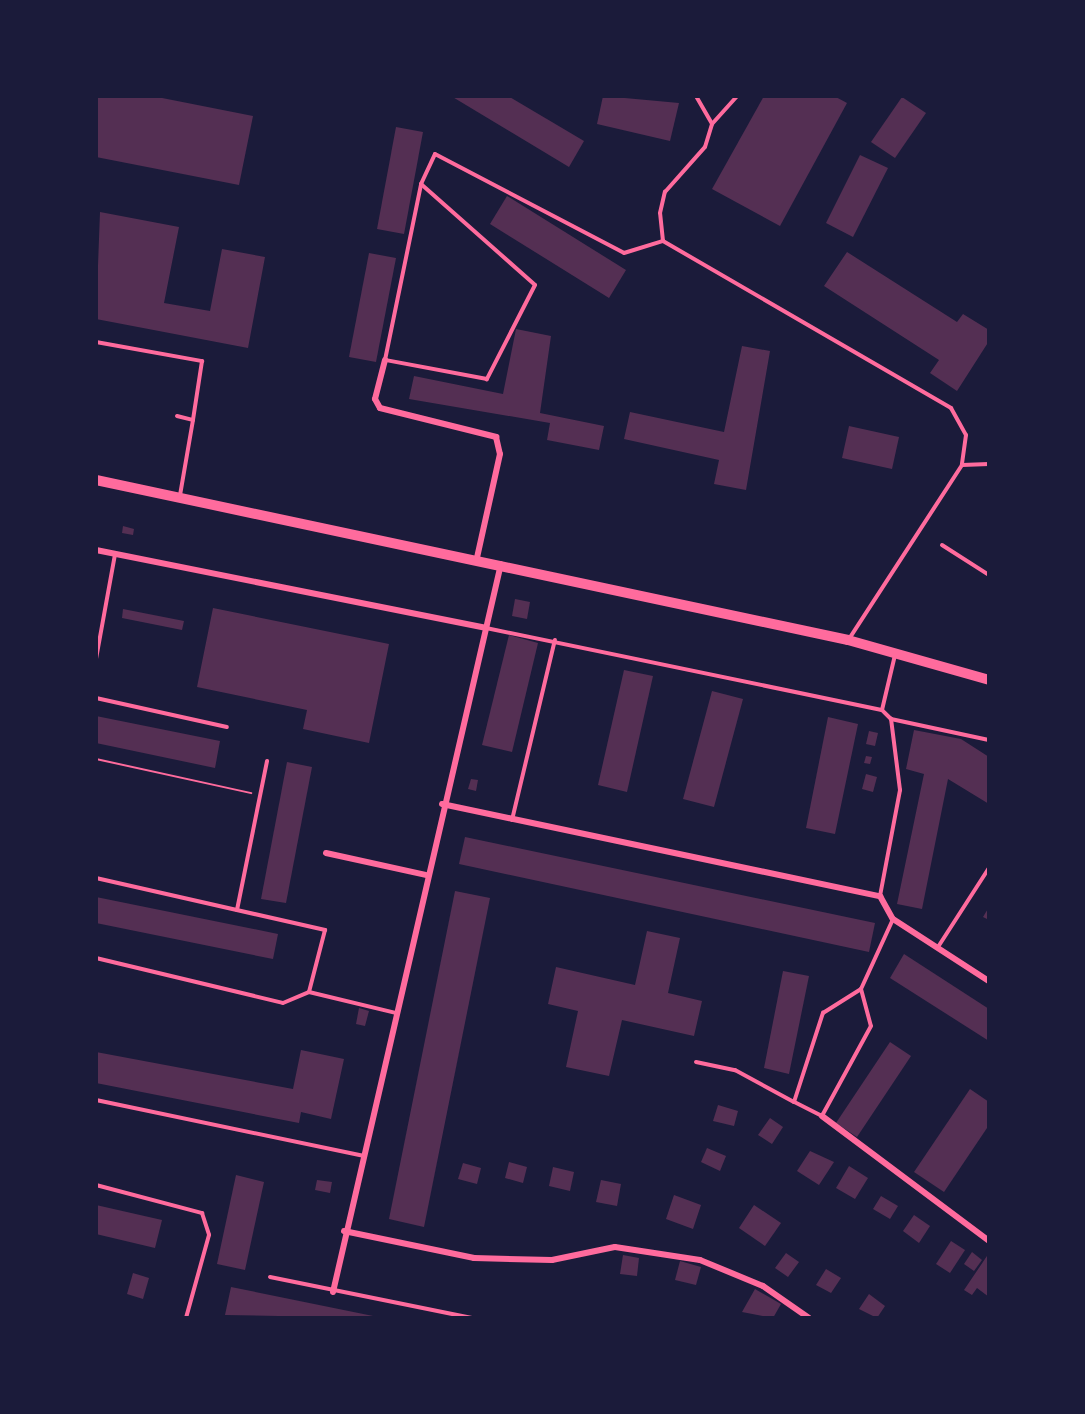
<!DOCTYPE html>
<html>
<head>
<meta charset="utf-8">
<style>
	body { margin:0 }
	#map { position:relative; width:1085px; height:1414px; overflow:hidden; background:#1b1b3a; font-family:Commissioner,sans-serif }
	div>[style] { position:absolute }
	.building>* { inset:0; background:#542f53 }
	.path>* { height:2px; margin:-1px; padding:0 1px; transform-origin:1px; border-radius:1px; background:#ff6b9d }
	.service>* { height:4px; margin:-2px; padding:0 2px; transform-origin:2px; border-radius:2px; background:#ff6b9d }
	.minor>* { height:6px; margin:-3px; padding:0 3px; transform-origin:3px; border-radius:3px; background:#ff6b9d }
	.secondary>* { height:10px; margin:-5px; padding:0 5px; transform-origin:5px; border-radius:5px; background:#ff6b9d }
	span { translate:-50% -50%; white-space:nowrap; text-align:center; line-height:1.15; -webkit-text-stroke:6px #1b1b3a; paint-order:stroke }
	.frame { position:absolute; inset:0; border:98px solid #1b1b3a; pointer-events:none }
</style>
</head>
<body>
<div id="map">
	<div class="building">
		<div style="clip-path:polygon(96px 96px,152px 96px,253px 116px,239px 185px,96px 157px)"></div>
		<div style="clip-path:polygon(451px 96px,508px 96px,584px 141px,569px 167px)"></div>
		<div style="clip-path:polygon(603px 96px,679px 103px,670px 141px,597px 124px)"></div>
		<div style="clip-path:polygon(764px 96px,834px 96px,847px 103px,780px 226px,712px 189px)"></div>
		<div style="clip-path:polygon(902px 97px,926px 113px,895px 158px,871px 142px)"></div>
		<div style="clip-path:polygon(396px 127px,423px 132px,404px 234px,377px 229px)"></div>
		<div style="clip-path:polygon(860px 155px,888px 168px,853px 237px,826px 223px)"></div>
		<div style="clip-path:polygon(507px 196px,626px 270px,609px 298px,490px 224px)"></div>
		<div style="clip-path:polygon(100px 212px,179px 227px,164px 303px,210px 311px,222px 249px,265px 257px,248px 348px,96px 319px)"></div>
		<div style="clip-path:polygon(847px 252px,957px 322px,963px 314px,989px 330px,989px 341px,957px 391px,930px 373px,939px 360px,824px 286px)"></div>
		<div style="clip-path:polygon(369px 253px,396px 258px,376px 362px,349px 357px)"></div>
		<div style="clip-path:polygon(516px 329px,551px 336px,540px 413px,604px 426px,599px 450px,547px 440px,550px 423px,409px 399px,414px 376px,503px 394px)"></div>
		<div style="clip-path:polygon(742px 346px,770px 351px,746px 490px,714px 484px,719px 460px,624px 439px,630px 412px,724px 432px)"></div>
		<div style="clip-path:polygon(849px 426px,899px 437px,892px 469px,842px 458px)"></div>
		<div style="clip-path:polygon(123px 526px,134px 529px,133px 535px,122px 533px)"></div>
		<div style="clip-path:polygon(515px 599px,530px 602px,527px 619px,512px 616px)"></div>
		<div style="clip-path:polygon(213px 608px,389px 644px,369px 743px,303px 729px,307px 710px,197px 687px)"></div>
		<div style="clip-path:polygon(123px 609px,184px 621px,182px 630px,122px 618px)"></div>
		<div style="clip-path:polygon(509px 635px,538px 643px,512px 752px,482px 745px)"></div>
		<div style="clip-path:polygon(624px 670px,653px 676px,627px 792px,598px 785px)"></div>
		<div style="clip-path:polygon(712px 691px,743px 699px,714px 807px,683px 799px)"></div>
		<div style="clip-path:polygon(96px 716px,220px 741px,215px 768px,96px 743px)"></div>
		<div style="clip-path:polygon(828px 717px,858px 724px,835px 834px,806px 828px)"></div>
		<div style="clip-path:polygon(914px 730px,961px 739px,989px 757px,989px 804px,948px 779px,922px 909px,897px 904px,924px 774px,906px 769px)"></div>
		<div style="clip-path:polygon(869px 731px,878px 733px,875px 746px,866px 744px)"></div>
		<div style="clip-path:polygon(866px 756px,872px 757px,870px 764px,864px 763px)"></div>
		<div style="clip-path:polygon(287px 762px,312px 767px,286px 903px,261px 899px)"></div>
		<div style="clip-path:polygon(866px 774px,877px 777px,873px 792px,862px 789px)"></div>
		<div style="clip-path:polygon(471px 779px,478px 780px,476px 791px,468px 789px)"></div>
		<div style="clip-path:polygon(465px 837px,875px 923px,869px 952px,459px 864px)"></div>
		<div style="clip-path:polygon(455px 891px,490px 898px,424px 1227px,389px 1219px)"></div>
		<div style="clip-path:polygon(96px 897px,278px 934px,273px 959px,96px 923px)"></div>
		<div style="clip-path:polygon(989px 907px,989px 920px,983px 917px)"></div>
		<div style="clip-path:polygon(647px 931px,680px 938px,668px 993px,702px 1001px,694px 1036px,622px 1020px,609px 1076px,566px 1067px,578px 1011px,548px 1004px,556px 967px,635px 985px)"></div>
		<div style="clip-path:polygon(904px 954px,989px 1009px,989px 1041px,890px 978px)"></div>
		<div style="clip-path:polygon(783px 971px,809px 976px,789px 1074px,764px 1068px)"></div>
		<div style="clip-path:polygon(359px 1008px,369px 1011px,365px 1026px,356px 1024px)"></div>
		<div style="clip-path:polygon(890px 1042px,911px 1056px,857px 1137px,836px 1123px)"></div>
		<div style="clip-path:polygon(301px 1050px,344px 1059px,331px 1119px,301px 1112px,299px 1123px,96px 1083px,96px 1052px,293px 1089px)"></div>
		<div style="clip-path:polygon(970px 1089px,989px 1102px,989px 1125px,944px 1192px,914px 1172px)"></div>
		<div style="clip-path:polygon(718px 1105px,738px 1111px,734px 1126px,713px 1121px)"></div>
		<div style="clip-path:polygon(770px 1118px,783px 1127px,772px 1144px,758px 1135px)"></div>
		<div style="clip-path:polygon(707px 1148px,726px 1156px,720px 1171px,701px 1162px)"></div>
		<div style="clip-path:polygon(810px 1151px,834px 1162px,819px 1185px,797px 1171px)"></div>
		<div style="clip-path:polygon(509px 1162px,527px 1167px,523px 1183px,505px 1178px)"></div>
		<div style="clip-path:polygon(463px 1163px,481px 1168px,477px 1184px,458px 1179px)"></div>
		<div style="clip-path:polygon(849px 1166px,868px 1178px,855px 1199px,836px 1188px)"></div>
		<div style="clip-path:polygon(553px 1167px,574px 1172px,570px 1191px,549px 1186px)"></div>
		<div style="clip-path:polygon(236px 1175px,264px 1182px,245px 1270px,217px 1264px)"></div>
		<div style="clip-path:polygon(317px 1180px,332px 1182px,330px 1193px,315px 1190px)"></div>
		<div style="clip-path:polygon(601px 1180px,621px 1184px,617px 1206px,596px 1202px)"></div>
		<div style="clip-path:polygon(674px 1195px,701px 1205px,693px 1229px,666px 1219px)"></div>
		<div style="clip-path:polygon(881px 1196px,898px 1206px,890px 1219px,873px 1209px)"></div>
		<div style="clip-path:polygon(96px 1205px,162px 1220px,155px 1248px,96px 1234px)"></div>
		<div style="clip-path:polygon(754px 1205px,781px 1223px,765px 1246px,739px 1228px)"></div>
		<div style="clip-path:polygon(914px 1215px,930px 1226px,919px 1243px,903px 1231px)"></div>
		<div style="clip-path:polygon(951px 1241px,965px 1250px,950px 1273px,936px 1264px)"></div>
		<div style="clip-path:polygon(972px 1252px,982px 1260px,974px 1271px,964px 1264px)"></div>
		<div style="clip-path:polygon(786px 1253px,799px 1262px,788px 1277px,775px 1268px)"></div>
		<div style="clip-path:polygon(989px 1253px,989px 1297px,977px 1288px,972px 1295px,964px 1290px)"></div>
		<div style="clip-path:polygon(623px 1255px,639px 1258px,637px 1276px,620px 1274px)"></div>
		<div style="clip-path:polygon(680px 1261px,701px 1267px,696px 1285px,675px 1280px)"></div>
		<div style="clip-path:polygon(826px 1269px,841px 1278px,831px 1293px,816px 1285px)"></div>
		<div style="clip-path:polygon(133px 1273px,149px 1278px,143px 1299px,127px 1294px)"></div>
		<div style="clip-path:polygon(231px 1287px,378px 1317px,378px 1318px,225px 1315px)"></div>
		<div style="clip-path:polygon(755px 1289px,781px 1304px,773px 1318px,742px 1312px)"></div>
		<div style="clip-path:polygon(869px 1294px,885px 1306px,877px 1318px,859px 1309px)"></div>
	</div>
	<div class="path">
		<div style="left:96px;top:759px;width:159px;rotate:12.4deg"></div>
	</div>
	<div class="service">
		<div style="left:696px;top:96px;width:32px;rotate:60deg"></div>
		<div style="left:712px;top:124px;width:38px;rotate:-48deg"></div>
		<div style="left:421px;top:184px;width:152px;rotate:41.5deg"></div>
		<div style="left:535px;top:285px;width:106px;rotate:117.1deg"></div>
		<div style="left:487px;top:379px;width:104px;rotate:-169.4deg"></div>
		<div style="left:385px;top:360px;width:180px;rotate:-78.4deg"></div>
		<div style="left:421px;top:184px;width:33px;rotate:-65deg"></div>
		<div style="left:435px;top:154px;width:213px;rotate:27.6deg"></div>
		<div style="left:624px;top:253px;width:41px;rotate:-17.1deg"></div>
		<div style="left:663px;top:241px;width:333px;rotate:30.1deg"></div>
		<div style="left:951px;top:408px;width:31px;rotate:61deg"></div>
		<div style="left:966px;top:435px;width:30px;rotate:98deg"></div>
		<div style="left:962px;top:465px;width:207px;rotate:123deg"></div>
		<div style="left:663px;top:241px;width:28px;rotate:-96deg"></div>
		<div style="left:660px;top:213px;width:22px;rotate:-77deg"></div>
		<div style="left:665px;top:192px;width:60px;rotate:-48.4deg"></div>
		<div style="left:705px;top:147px;width:24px;rotate:-73deg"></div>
		<div style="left:96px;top:342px;width:108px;rotate:10.2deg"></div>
		<div style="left:202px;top:361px;width:60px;rotate:98.7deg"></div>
		<div style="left:177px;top:416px;width:16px;rotate:14deg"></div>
		<div style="left:193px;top:420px;width:76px;rotate:99.8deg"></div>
		<div style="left:962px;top:465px;width:27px;rotate:-2deg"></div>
		<div style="left:942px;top:545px;width:56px;rotate:32.6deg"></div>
		<div style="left:486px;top:628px;width:404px;rotate:11.7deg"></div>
		<div style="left:882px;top:710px;width:57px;rotate:-76.7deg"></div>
		<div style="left:96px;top:659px;width:107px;rotate:-79.7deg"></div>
		<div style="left:96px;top:698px;width:134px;rotate:12.5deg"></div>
		<div style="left:891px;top:719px;width:100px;rotate:12.1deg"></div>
		<div style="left:512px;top:820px;width:185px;rotate:-76.6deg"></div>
		<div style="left:96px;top:878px;width:235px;rotate:12.8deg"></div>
		<div style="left:325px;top:930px;width:64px;rotate:104.5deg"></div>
		<div style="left:880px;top:896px;width:108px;rotate:-79.3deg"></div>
		<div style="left:900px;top:790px;width:72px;rotate:-97.2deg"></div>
		<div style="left:891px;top:719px;width:13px;rotate:-135deg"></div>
		<div style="left:237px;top:910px;width:152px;rotate:-78.6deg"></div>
		<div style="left:938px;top:947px;width:94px;rotate:-57.2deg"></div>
		<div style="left:96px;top:958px;width:192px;rotate:13.5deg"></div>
		<div style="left:283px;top:1003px;width:28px;rotate:-23deg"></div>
		<div style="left:309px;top:992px;width:89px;rotate:13.6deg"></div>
		<div style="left:861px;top:989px;width:38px;rotate:75deg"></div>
		<div style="left:871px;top:1026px;width:102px;rotate:118.6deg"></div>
		<div style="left:822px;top:1116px;width:31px;rotate:-153deg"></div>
		<div style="left:794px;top:1102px;width:94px;rotate:-72deg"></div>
		<div style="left:823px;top:1013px;width:45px;rotate:-32.3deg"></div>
		<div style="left:861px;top:989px;width:77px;rotate:-65.4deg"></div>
		<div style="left:696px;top:1062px;width:40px;rotate:12deg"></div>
		<div style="left:735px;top:1070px;width:67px;rotate:28.5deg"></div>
		<div style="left:96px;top:1100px;width:274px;rotate:11.8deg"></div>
		<div style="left:96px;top:1185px;width:110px;rotate:14.8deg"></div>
		<div style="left:202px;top:1213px;width:23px;rotate:72deg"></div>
		<div style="left:209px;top:1235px;width:86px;rotate:105.5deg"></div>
		<div style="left:270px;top:1277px;width:206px;rotate:11.5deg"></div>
	</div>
	<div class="minor">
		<div style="left:385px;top:360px;width:40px;rotate:104.4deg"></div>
		<div style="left:375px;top:399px;width:10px;rotate:61deg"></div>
		<div style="left:380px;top:408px;width:120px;rotate:14deg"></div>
		<div style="left:496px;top:437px;width:17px;rotate:77deg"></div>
		<div style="left:500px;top:454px;width:107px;rotate:102.5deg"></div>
		<div style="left:96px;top:550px;width:397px;rotate:11.3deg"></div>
		<div style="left:442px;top:804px;width:448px;rotate:11.9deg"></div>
		<div style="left:880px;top:896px;width:26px;rotate:61deg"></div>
		<div style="left:893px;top:919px;width:114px;rotate:32.9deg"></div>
		<div style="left:326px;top:853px;width:102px;rotate:12.4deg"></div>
		<div style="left:822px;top:1116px;width:209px;rotate:36.8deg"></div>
		<div style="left:344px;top:1231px;width:133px;rotate:11.7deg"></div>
		<div style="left:474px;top:1258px;width:78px;rotate:1.5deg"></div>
		<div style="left:552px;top:1260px;width:64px;rotate:-11.7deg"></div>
		<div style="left:615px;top:1247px;width:86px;rotate:8.7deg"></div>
		<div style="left:700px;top:1260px;width:68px;rotate:22.4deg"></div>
		<div style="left:763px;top:1286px;width:56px;rotate:34.8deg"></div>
		<div style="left:333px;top:1292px;width:747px;rotate:-77.01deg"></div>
	</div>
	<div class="secondary">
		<div style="left:96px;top:480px;width:769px;rotate:12.01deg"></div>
		<div style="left:848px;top:640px;width:147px;rotate:15.8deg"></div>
	</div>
	<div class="frame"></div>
</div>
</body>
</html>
